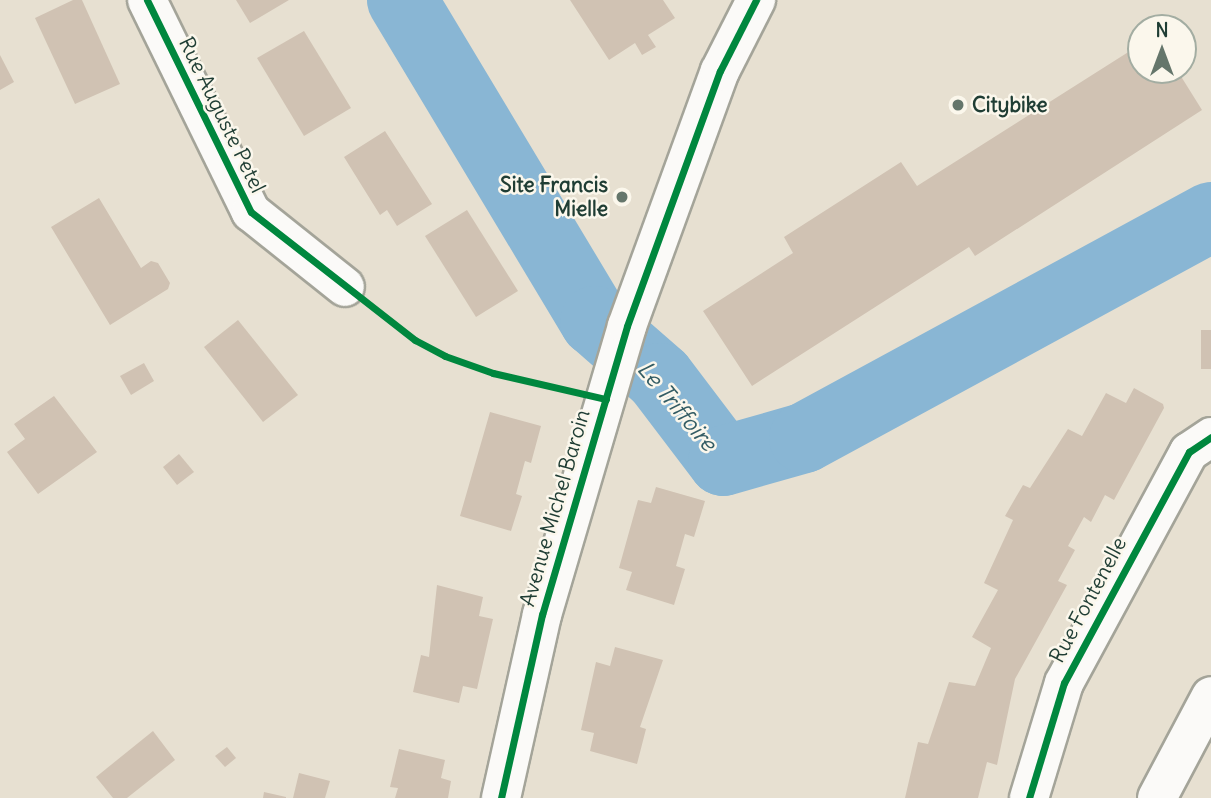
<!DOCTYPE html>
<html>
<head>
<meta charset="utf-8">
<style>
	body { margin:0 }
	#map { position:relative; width:1211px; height:798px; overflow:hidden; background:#e7e0d1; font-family:Delius,sans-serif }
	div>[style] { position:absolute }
	.river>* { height:70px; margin:-35px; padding:0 35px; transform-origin:35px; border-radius:35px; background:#89b6d4 }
	.building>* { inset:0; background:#d0c2b3 }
	.roads { filter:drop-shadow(2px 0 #a4a499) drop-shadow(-2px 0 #a4a499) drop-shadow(0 2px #a4a499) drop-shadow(0 -2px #a4a499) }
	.minor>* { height:38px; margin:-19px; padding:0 19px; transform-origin:19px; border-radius:19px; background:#fbfaf8 }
	.tertiary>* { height:38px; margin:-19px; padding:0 19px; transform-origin:19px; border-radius:19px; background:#fbfaf8 }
	.cycleway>* { height:7px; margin:-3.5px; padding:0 3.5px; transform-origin:3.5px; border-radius:3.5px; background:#00873e }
	.dots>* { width:19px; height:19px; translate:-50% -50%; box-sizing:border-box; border:4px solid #fbf7ec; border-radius:50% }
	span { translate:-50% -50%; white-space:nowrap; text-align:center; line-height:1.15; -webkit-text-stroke:5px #fbf7ec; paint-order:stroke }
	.poi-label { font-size:21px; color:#1f3d34; font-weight:700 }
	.left { translate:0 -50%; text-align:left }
	.right { translate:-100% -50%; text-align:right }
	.street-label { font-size:21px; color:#1f3d34 }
	.water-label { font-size:23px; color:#335c64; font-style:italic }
	.north { position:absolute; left:1127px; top:14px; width:70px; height:70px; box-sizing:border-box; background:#fbf7ec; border:2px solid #a3ada2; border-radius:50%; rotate:0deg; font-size:19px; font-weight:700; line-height:28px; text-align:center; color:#1f3d34 }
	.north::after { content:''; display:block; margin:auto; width:24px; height:32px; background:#65766b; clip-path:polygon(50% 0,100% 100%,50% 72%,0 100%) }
</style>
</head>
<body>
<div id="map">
	<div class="river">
		<div style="left:402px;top:0;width:375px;rotate:59deg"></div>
		<div style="left:595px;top:321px;width:86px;rotate:41.2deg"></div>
		<div style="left:660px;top:378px;width:104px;rotate:52.8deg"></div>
		<div style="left:723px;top:461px;width:84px;rotate:-15.9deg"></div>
		<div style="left:804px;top:438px;width:463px;rotate:-28.5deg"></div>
	</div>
	<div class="building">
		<div style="clip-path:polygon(73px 0,82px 0,120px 84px,75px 104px,35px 18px)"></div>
		<div style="clip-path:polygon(236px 0,289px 0,250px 23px)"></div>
		<div style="clip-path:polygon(570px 0,663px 0,675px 18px,648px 35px,656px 47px,642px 55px,635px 43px,609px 60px)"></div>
		<div style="clip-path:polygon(304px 31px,351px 108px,304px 136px,257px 58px)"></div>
		<div style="clip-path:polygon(1141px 44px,1141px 70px,1177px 70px,1202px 110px,975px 256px,969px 247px,752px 386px,703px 311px,793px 253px,784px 237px,901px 162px,917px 186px)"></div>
		<div style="clip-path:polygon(0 55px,14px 82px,0 90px)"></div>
		<div style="clip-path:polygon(385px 131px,432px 204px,397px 226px,387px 210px,380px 215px,344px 157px)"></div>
		<div style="clip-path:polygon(99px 198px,141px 268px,151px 261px,158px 263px,170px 283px,168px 289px,110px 325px,51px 227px)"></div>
		<div style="clip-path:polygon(467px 210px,518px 291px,476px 317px,425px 236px)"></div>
		<div style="clip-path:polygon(238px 320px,298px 395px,263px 422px,204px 347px)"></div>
		<div style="clip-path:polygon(1201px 330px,1211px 330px,1211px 369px,1201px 369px)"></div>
		<div style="clip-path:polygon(144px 363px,154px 381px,131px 395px,120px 376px)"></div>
		<div style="clip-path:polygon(1134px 388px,1163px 404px,1164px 408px,1114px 500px,1105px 495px,1091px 522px,1084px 517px,1068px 546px,1075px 550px,1058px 581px,1067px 585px,1015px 679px,997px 765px,987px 762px,978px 798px,905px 798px,918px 742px,928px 744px,949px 682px,975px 686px,991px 648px,972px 637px,998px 590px,984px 583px,1013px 520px,1005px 516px,1023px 485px,1030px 488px,1068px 429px,1082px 436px,1106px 393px,1126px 403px)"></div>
		<div style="clip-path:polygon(54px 396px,97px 452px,38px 494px,7px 452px,25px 439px,14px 424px)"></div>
		<div style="clip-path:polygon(490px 412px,541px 426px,531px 463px,525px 461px,516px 494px,522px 496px,511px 531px,460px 516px)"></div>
		<div style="clip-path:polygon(179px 454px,194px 472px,177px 485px,163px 467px)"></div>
		<div style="clip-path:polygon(656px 487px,705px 501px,694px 537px,685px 534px,676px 566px,685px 569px,674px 605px,626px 590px,632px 572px,619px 568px,638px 500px,651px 503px)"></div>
		<div style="clip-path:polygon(437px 585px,483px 597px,479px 616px,493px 619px,477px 689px,463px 686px,459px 703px,413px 692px,421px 655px,429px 657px)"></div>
		<div style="clip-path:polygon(615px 647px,663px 660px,640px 727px,646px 729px,637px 764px,590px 751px,594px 733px,581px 730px,596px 662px,610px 666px)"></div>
		<div style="clip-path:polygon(153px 731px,175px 760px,127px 798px,113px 798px,96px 777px)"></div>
		<div style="clip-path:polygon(227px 747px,236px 758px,225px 767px,215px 756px)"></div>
		<div style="clip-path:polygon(399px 749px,445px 760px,441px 778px,451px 781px,448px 798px,395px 798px,398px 788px,390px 787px)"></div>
		<div style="clip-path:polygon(299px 773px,330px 781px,325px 798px,293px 798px)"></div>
		<div style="clip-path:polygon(264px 792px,286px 797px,286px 798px,263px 798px)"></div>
	</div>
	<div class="roads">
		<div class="minor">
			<div style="left:147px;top:0;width:236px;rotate:63.9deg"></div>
			<div style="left:251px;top:212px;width:120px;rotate:38.6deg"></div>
			<div style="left:1029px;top:798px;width:120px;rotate:-73.1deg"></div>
			<div style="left:1064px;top:683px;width:263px;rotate:-61.6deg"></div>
			<div style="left:1189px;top:452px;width:27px;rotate:-34deg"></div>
			<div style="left:1157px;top:798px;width:115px;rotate:-62.1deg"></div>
		</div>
		<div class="tertiary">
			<div style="left:501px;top:798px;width:188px;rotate:-77.4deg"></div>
			<div style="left:542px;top:615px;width:301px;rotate:-73.6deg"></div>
			<div style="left:627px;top:326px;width:271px;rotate:-70deg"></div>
			<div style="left:720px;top:71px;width:80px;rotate:-63.1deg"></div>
		</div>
	</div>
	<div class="cycleway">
		<div style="left:147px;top:0;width:236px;rotate:63.9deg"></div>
		<div style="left:251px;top:212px;width:208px;rotate:38deg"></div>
		<div style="left:415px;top:340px;width:34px;rotate:28deg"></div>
		<div style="left:445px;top:356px;width:51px;rotate:19.5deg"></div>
		<div style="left:493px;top:373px;width:116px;rotate:13deg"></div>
		<div style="left:501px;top:798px;width:188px;rotate:-77.4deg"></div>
		<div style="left:542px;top:615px;width:301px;rotate:-73.6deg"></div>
		<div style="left:627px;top:326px;width:271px;rotate:-70deg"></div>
		<div style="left:720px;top:71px;width:80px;rotate:-63.1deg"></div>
		<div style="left:1029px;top:798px;width:120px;rotate:-73.1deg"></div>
		<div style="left:1064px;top:683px;width:263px;rotate:-61.6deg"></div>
		<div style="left:1189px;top:452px;width:27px;rotate:-34deg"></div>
	</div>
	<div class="dots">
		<div style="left:958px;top:105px;background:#65766b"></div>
		<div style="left:622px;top:197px;background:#65766b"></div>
	</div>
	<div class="poi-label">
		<span class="left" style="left:972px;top:105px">Citybike</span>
		<span class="right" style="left:608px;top:197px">Site Francis<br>Mielle</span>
	</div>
	<div class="street-label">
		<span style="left:222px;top:115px;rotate:64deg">Rue Auguste Petel</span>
		<span style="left:555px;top:508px;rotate:-74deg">Avenue Michel Baroin</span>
		<span style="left:1088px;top:600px;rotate:-62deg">Rue Fontenelle</span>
	</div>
	<div class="water-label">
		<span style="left:677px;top:406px;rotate:50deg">Le Triffoire</span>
	</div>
	<div class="north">N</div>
</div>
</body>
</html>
